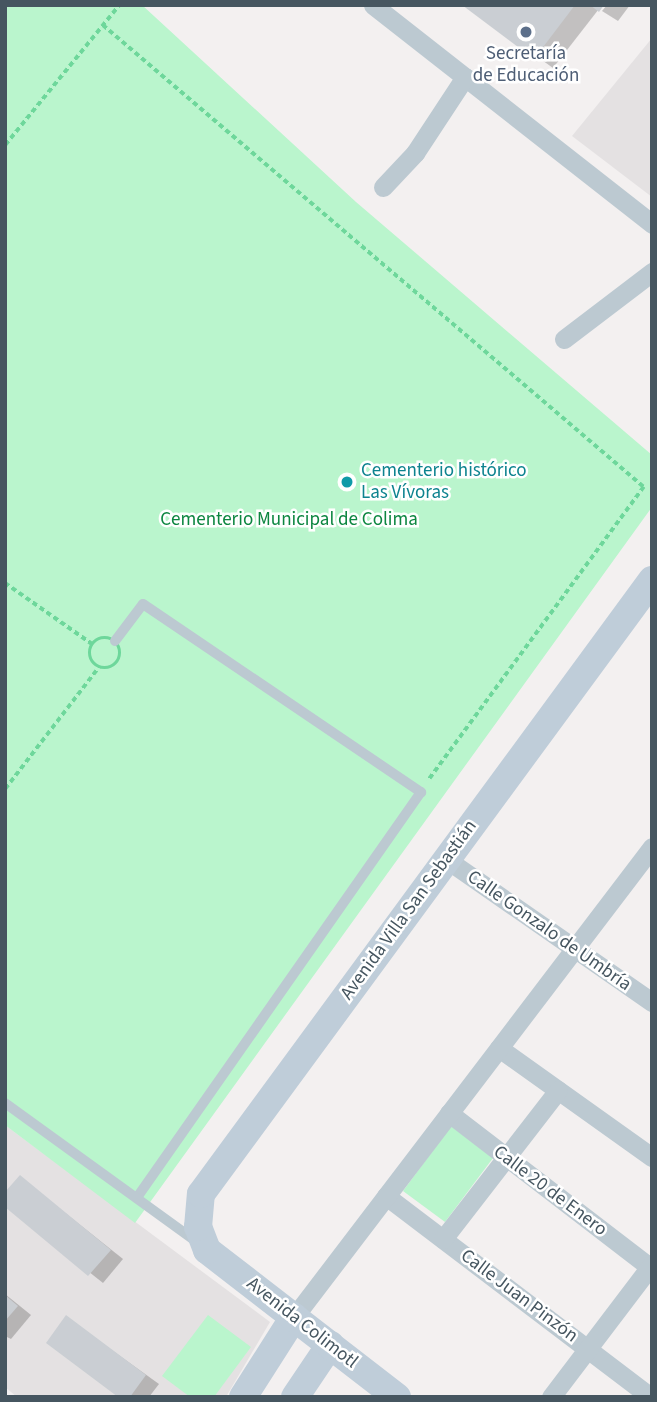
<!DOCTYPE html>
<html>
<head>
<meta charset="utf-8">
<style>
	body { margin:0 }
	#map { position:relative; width:657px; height:1402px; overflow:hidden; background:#f3f0f0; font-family:"Source Sans 3",sans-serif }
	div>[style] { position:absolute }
	.education>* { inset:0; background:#e4e1e2 }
	.green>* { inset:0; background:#baf5cd }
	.shadow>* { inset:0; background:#0003 }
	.building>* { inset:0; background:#caced3 }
	.path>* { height:3.5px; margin-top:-1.75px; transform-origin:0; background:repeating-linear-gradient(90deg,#6ed79b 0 5px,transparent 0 8.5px) }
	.path>.ring { margin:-1.75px; padding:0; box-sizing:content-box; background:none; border:3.5px solid #6ed79b; border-radius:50% }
	.lane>* { height:10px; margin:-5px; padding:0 5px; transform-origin:5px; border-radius:5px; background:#bcc9d1 }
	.street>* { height:19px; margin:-9.5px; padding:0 9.5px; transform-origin:9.5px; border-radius:9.5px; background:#bcc9d1 }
	.secondary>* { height:28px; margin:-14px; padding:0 14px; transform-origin:14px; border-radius:14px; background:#bfcdd9 }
	.dots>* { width:19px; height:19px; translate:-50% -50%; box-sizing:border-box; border:4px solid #fff; border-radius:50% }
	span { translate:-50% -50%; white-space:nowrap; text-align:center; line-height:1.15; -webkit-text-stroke:5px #fff; paint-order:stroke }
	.service-label { font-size:19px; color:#4e5e75 }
	.culture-label { font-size:19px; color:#0d838f }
	.left { translate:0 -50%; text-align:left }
	.park-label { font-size:19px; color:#0c8640 }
	.street-label { font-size:19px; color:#465660 }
	.frame { position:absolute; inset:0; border:7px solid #465660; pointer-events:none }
</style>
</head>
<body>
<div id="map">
	<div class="education">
		<div style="clip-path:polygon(652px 38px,652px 197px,572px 136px)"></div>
		<div style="clip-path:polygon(5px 1125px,270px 1322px,226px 1397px,17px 1397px,5px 1387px)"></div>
	</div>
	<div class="green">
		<div style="clip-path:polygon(5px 5px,142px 5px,356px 202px,652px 455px,652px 507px,135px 1223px,5px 1125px)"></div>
		<div style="clip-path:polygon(451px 1126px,493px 1158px,445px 1222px,403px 1191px)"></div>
		<div style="clip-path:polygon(208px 1315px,251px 1347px,214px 1397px,190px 1397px,162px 1376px)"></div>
	</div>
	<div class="shadow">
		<div style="clip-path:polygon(465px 5px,602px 5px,553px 68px)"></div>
		<div style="clip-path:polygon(607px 5px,630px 5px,618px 21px,602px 11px)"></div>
		<div style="clip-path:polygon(20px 1177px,123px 1259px,103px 1283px,5px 1205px)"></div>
		<div style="clip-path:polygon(5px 1294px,31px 1315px,11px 1339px,5px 1336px)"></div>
		<div style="clip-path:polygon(67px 1318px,159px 1384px,149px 1397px,121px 1397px)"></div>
	</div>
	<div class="building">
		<div style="clip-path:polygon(462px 5px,575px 5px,534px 59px)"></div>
		<div style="clip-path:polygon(590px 5px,604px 5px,599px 12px)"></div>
		<div style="clip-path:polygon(20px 1175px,111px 1250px,88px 1276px,5px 1207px,5px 1192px)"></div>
		<div style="clip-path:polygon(5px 1295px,18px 1306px,5px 1321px)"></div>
		<div style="clip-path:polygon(66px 1315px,146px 1375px,130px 1397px,118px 1397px,46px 1343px)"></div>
	</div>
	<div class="path">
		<div style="left:103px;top:25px;width:711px;rotate:40.5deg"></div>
		<div style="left:644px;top:487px;width:365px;rotate:126.3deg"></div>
		<div style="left:5px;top:145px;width:181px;rotate:-50.8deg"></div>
		<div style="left:5px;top:583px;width:106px;rotate:35deg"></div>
		<div class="ring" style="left:90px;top:638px;width:26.5px;height:26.5px"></div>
		<div style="left:5px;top:789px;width:154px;rotate:-52.4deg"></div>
	</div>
	<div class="lane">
		<div style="left:115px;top:641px;width:46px;rotate:-52.9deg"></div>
		<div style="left:143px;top:604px;width:336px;rotate:34.1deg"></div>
		<div style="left:421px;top:792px;width:495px;rotate:125deg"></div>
		<div style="left:5px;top:1103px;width:233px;rotate:35.9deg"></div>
	</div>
	<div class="street">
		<div style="left:373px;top:5px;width:355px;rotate:38.1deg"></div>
		<div style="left:383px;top:187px;width:47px;rotate:-46.7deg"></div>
		<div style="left:415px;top:153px;width:91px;rotate:-56.7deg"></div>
		<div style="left:564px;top:339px;width:111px;rotate:-37.3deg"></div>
		<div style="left:446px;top:859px;width:251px;rotate:34.8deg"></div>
		<div style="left:499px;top:1048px;width:188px;rotate:35.5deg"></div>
		<div style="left:449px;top:1113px;width:256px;rotate:37.5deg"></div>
		<div style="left:386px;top:1196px;width:333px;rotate:37.2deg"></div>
		<div style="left:443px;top:1239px;width:188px;rotate:-52.3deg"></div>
		<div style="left:294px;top:1317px;width:591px;rotate:-52.7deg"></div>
		<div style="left:551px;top:1397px;width:167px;rotate:-52.8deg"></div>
	</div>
	<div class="secondary">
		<div style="left:243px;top:1397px;width:95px;rotate:-57.5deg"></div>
		<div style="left:295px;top:1397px;width:63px;rotate:-56.1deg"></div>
		<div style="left:397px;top:1397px;width:240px;rotate:-142.3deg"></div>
		<div style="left:207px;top:1250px;width:25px;rotate:-111deg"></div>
		<div style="left:198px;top:1227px;width:33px;rotate:-85deg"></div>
		<div style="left:201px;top:1194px;width:762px;rotate:-53.7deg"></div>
	</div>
	<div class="dots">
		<div style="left:526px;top:32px;background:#5c6f8a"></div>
		<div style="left:347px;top:482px;background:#0f9aa8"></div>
	</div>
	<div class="service-label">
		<span style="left:526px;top:65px">Secretaría<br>de Educación</span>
	</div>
	<div class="culture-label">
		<span class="left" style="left:361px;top:482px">Cementerio histórico<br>Las Vívoras</span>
	</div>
	<div class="park-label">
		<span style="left:289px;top:520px">Cementerio Municipal de Colima</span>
	</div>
	<div class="street-label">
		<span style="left:409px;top:910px;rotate:-54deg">Avenida Villa San Sebastián</span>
		<span style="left:549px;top:931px;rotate:35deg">Calle Gonzalo de Umbría</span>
		<span style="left:550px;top:1191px;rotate:37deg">Calle 20 de Enero</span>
		<span style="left:519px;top:1296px;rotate:37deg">Calle Juan Pinzón</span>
		<span style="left:302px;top:1323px;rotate:38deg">Avenida Colimotl</span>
	</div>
	<div class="frame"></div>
</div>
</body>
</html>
